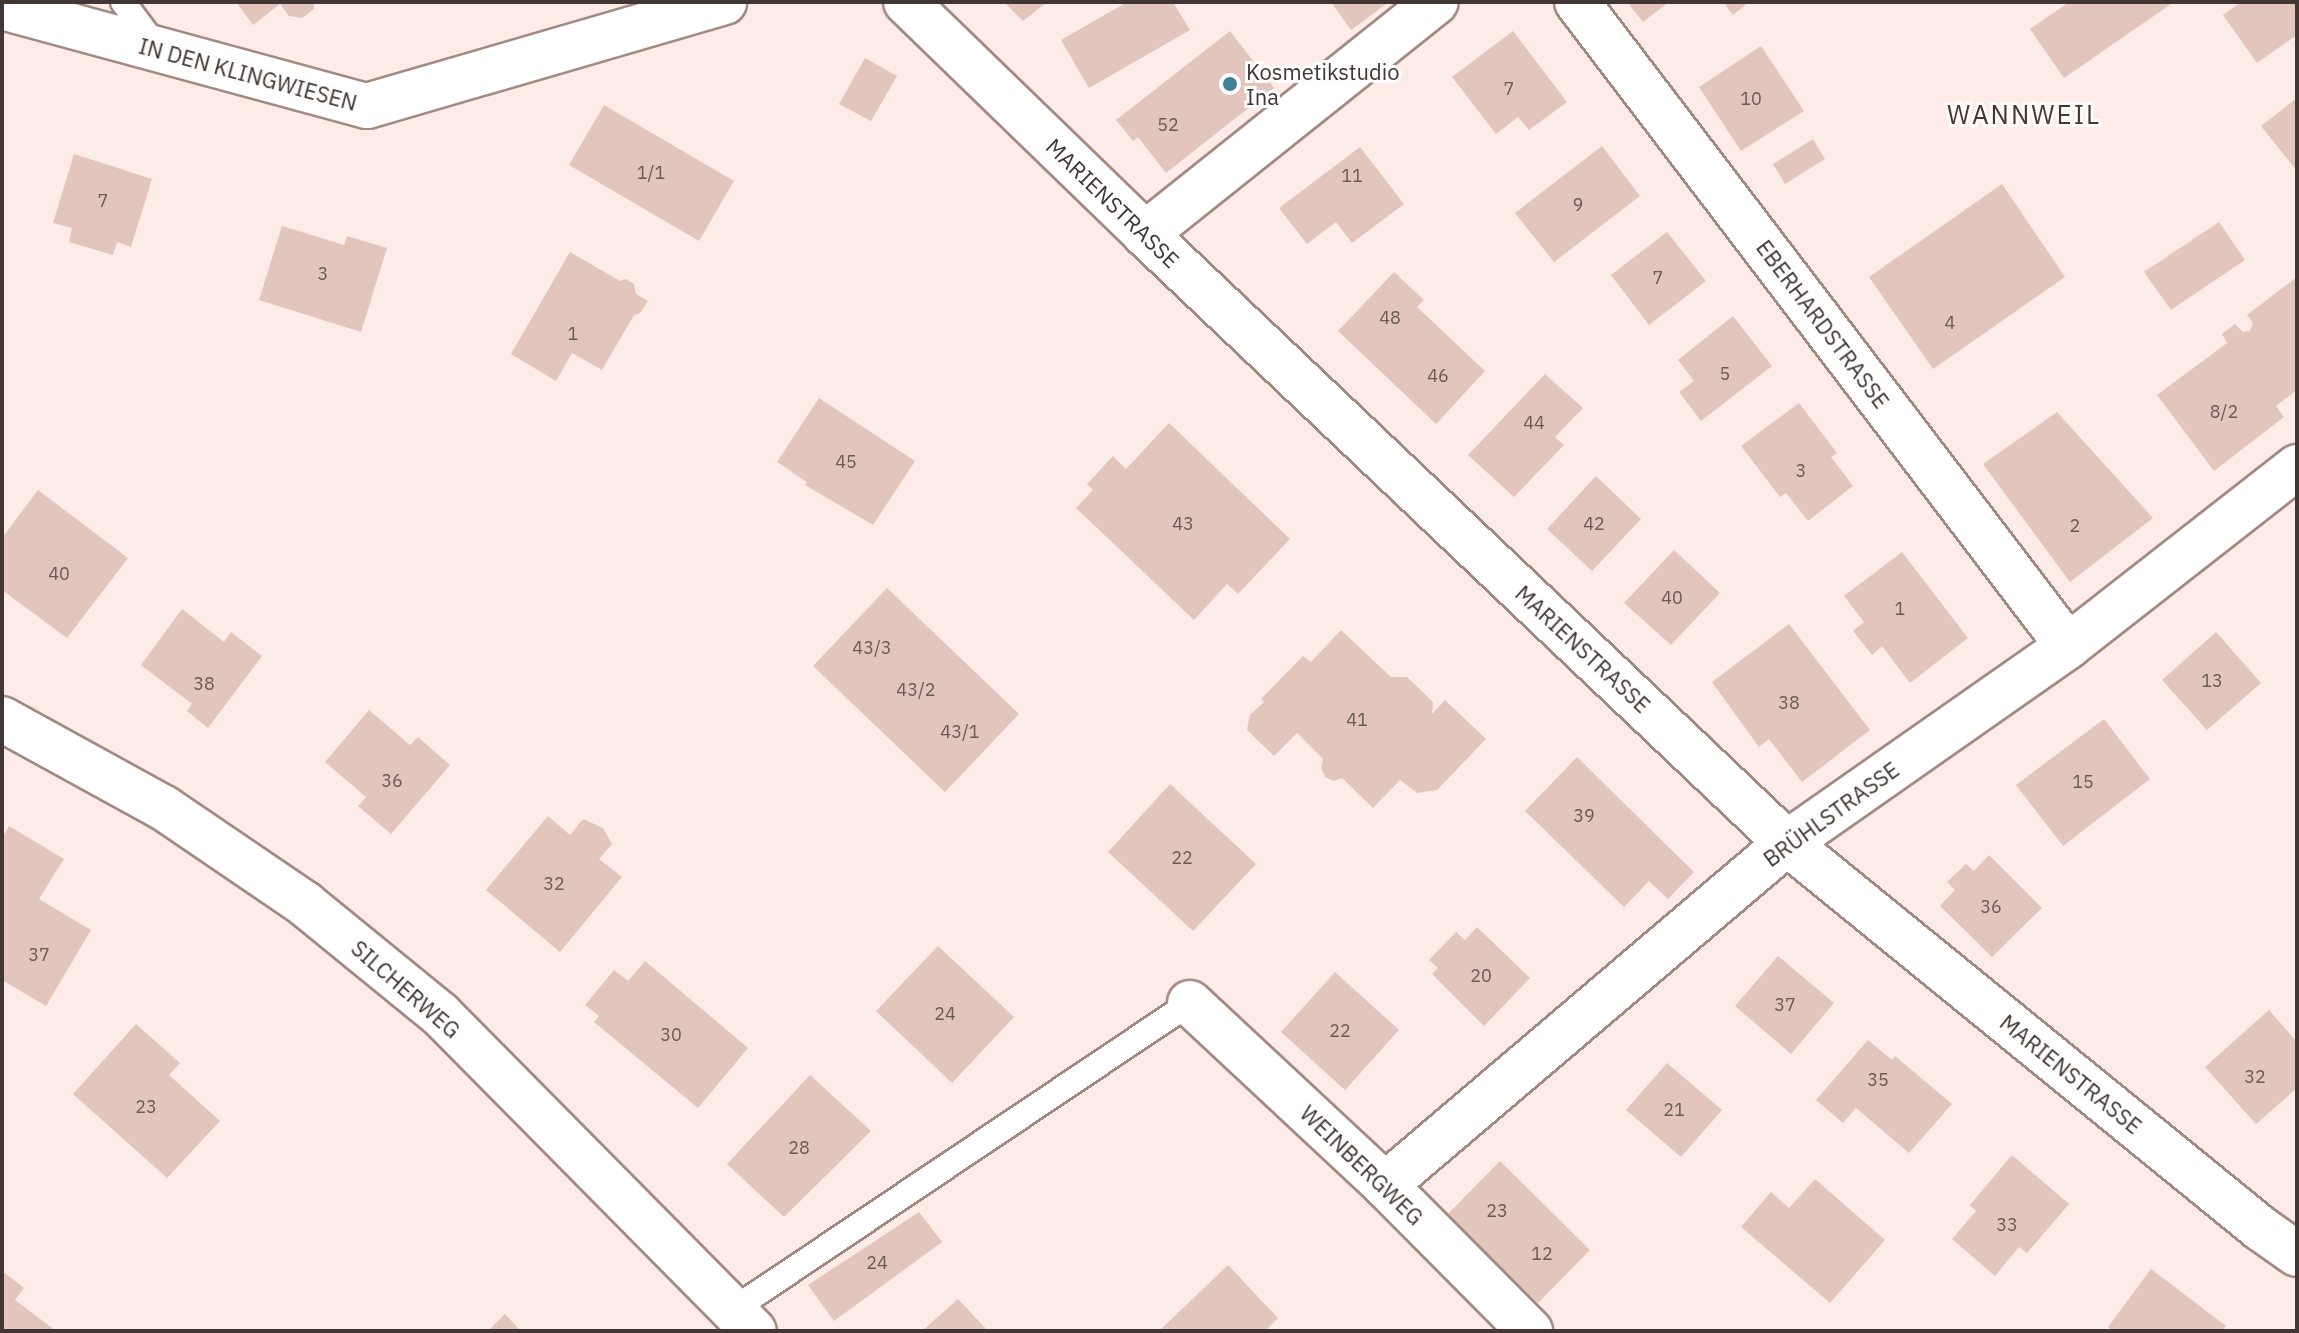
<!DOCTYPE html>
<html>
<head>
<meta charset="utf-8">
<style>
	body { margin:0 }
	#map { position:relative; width:2299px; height:1333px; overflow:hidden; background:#fcebe6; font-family:"IBM Plex Sans",sans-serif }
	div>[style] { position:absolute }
	.building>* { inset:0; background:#e2c6be }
	.roads { filter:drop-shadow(2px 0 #a38a81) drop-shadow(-2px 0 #a38a81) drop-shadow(0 2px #a38a81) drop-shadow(0 -2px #a38a81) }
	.service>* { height:24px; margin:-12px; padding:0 12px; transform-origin:12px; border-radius:12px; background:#fff }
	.minor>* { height:44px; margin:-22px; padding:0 22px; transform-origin:22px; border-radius:22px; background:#fff }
	.dots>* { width:22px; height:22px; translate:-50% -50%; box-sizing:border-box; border:4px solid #fdfdfd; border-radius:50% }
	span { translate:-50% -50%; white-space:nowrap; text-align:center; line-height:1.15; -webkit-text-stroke:6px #fdfdfd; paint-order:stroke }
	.number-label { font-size:18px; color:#695a56 }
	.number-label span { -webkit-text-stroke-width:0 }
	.poi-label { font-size:22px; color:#413633 }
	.left { translate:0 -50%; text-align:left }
	.street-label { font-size:22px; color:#413633 }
	.quarter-label { font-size:26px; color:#4b352e; letter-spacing:2px }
	.frame { position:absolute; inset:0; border:4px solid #413633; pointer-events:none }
</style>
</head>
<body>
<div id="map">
	<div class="building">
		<div style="clip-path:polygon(236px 2px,314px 2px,314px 9px,302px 18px,289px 16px,280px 4px,253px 25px)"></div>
		<div style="clip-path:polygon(1004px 2px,1047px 2px,1023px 21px)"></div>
		<div style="clip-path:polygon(1127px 2px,1173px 2px,1190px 30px,1089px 88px,1061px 40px)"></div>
		<div style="clip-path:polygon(1331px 2px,1389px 2px,1351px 30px)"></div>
		<div style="clip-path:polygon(1627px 2px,1669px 2px,1643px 22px)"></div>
		<div style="clip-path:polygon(1723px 2px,1749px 2px,1733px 15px)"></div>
		<div style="clip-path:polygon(2069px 2px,2174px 2px,2064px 78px,2030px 29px)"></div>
		<div style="clip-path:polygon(2241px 2px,2297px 2px,2297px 35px,2257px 63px,2223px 15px)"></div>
		<div style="clip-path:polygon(1230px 31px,1274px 88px,1166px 173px,1138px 137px,1133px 141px,1116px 120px)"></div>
		<div style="clip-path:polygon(1513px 31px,1567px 102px,1529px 130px,1518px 117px,1496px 134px,1452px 77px)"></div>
		<div style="clip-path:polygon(1761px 46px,1804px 111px,1741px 151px,1699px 87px)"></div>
		<div style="clip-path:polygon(865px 58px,897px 76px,871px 121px,839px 104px)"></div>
		<div style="clip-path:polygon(2297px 98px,2297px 171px,2261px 126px)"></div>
		<div style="clip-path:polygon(604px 105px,734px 181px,699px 241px,569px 165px)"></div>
		<div style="clip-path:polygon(1813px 139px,1825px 159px,1785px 184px,1773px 164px)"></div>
		<div style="clip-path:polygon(1602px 146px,1640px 196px,1554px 262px,1515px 213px)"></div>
		<div style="clip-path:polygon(1360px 147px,1404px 204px,1352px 243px,1336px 222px,1307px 244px,1279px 208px)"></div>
		<div style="clip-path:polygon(74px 154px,152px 179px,131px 247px,117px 242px,113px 255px,69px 242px,72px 228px,53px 223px)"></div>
		<div style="clip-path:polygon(2002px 184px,2065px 277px,1933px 369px,1869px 277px)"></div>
		<div style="clip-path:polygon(2219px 222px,2245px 260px,2171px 310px,2144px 272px)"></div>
		<div style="clip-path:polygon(282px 226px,344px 245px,347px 236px,387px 248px,361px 332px,259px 300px)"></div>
		<div style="clip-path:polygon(1667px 232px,1706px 281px,1649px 325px,1611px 275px)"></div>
		<div style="clip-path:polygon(570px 252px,620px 281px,626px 279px,634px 284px,636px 294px,648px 301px,640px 313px,634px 315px,602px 370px,572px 353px,556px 381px,511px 354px)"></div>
		<div style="clip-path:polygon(1394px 272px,1424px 300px,1417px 307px,1485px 371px,1436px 424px,1338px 331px)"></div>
		<div style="clip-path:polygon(2297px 277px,2297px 390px,2276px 406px,2284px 417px,2214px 471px,2157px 395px,2227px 343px,2222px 334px,2235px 324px,2243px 332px,2250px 331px,2253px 323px,2247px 315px)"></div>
		<div style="clip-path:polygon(1733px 316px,1772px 366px,1701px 421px,1679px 392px,1694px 381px,1678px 360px)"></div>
		<div style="clip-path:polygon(1545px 374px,1583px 408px,1555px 437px,1564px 445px,1514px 497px,1468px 455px)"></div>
		<div style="clip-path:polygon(819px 398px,915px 461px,873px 525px,805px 485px,807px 482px,777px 462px)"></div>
		<div style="clip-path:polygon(1799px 403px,1837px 453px,1831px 457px,1853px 486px,1808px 521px,1786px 493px,1780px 497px,1741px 446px)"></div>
		<div style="clip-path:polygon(2057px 412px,2153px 518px,2070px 582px,1983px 464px)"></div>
		<div style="clip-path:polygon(1169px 423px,1290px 539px,1238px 594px,1227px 584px,1194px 620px,1076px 508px,1093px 490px,1087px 484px,1113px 456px,1126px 469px)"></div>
		<div style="clip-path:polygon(1596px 476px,1641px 519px,1592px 571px,1547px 529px)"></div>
		<div style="clip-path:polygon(38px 490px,128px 558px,67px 638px,2px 590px,2px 538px)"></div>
		<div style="clip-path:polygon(1674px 550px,1720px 593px,1671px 645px,1624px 603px)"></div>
		<div style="clip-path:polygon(1902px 552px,1968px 638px,1910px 683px,1882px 646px,1872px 655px,1853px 631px,1864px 622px,1844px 596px)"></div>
		<div style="clip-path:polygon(887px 588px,1019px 714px,945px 792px,813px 666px)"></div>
		<div style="clip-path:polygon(182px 609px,224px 642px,231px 632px,262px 656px,208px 728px,187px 711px,192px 704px,141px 665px)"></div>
		<div style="clip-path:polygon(1789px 624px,1870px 730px,1802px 782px,1769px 739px,1759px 747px,1712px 682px)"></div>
		<div style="clip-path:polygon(1341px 630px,1391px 677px,1407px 677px,1433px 702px,1432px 714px,1445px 700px,1486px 739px,1437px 790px,1417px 793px,1400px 780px,1373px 808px,1342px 778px,1334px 781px,1325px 777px,1321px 768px,1323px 759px,1297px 733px,1274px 756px,1247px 730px,1250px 715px,1264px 702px,1261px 699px,1303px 656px,1311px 662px)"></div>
		<div style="clip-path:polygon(2216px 632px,2261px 683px,2207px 730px,2162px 680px)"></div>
		<div style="clip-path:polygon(369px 710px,410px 745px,418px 737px,450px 765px,391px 834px,358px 806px,366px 797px,325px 762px)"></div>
		<div style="clip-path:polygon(2104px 719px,2150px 779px,2063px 846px,2016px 785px)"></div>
		<div style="clip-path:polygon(1577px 757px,1694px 872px,1668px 899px,1649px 881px,1624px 907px,1525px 811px)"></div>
		<div style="clip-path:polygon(1170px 784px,1256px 864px,1193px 931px,1108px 852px)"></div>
		<div style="clip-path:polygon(548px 816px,570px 835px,583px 819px,603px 828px,612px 844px,599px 859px,622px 877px,560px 952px,486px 890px)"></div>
		<div style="clip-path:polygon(9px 826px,64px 859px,39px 899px,91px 930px,46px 1006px,2px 980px,2px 839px)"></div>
		<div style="clip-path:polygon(1989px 855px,2042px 908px,1992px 957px,1940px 906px,1955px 890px,1947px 882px,1966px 864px,1974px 871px)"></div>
		<div style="clip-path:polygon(1477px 927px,1530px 978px,1484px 1026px,1432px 974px,1438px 968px,1429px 960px,1456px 932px,1465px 940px)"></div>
		<div style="clip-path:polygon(938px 946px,1014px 1017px,952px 1083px,876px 1011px)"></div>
		<div style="clip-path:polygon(1778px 956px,1834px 1003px,1791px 1054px,1735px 1006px)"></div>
		<div style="clip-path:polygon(645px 961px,748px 1048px,698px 1108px,594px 1022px,599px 1016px,585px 1005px,614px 970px,628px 981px)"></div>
		<div style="clip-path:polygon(1335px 972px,1399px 1030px,1345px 1090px,1281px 1032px)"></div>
		<div style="clip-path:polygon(2269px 1010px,2297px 1042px,2297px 1088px,2256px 1124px,2205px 1067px)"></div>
		<div style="clip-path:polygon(136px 1024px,180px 1063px,169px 1075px,220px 1121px,167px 1178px,73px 1094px)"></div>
		<div style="clip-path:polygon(1868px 1040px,1892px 1060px,1895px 1056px,1952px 1104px,1909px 1153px,1856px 1108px,1843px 1123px,1816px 1100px)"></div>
		<div style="clip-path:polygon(1667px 1063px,1722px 1110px,1681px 1157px,1626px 1110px)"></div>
		<div style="clip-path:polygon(810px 1075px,871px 1131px,784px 1217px,727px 1164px)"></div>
		<div style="clip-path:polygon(2012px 1155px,2069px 1204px,2027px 1253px,2019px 1247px,1995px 1276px,1952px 1239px,1976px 1211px,1970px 1205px)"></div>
		<div style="clip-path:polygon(1500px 1161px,1590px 1250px,1538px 1303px,1447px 1215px)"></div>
		<div style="clip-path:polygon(1815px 1179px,1885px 1240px,1830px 1303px,1741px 1227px,1771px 1192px,1789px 1208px)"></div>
		<div style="clip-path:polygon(919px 1212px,942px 1242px,834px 1321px,808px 1285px)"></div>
		<div style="clip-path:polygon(1228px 1265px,1278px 1318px,1265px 1331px,1159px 1331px)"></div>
		<div style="clip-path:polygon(2151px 1269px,2226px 1326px,2222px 1331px,2113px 1331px,2108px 1327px)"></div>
		<div style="clip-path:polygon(2px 1271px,24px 1288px,15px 1300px,56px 1331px,2px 1331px)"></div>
		<div style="clip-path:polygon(958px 1299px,988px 1331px,922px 1331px)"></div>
		<div style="clip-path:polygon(505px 1314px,521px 1331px,488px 1331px)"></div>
	</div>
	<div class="roads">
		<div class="service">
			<div style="left:123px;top:2px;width:54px;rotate:53.3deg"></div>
			<div style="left:734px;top:1309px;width:549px;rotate:-33.86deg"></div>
		</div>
		<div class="minor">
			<div style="left:906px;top:2px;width:333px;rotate:44.1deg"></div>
			<div style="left:1145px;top:234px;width:885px;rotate:43.49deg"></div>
			<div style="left:1787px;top:843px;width:610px;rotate:39.14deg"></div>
			<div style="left:2260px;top:1228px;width:45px;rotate:35.1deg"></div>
			<div style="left:1577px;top:2px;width:810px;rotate:52.68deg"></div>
			<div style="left:2px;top:7px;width:378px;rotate:15.2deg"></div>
			<div style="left:367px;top:106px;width:372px;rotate:-16.2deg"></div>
			<div style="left:1145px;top:234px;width:372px;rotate:-38.6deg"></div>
			<div style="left:2px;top:719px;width:185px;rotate:28.8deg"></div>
			<div style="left:164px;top:808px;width:171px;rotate:34.2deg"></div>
			<div style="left:305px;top:904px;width:174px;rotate:39.2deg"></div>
			<div style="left:440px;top:1014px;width:446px;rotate:45.3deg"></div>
			<div style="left:1190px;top:1003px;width:267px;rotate:43deg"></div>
			<div style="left:1385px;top:1185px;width:206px;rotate:45.2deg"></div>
			<div style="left:1385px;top:1185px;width:528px;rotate:-40.39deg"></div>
			<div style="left:1787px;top:843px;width:343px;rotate:-35deg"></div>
			<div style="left:2068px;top:646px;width:291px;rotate:-38deg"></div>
		</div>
	</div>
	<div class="dots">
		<div style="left:1230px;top:84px;background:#408193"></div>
	</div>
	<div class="number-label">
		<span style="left:1509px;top:89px">7</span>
		<span style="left:1751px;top:99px">10</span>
		<span style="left:1168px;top:125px">52</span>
		<span style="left:651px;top:173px">1/1</span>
		<span style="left:1352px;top:176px">11</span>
		<span style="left:103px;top:201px">7</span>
		<span style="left:1578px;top:205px">9</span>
		<span style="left:323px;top:274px">3</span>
		<span style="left:1658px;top:278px">7</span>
		<span style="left:1390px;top:318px">48</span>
		<span style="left:1950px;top:323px">4</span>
		<span style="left:573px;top:334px">1</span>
		<span style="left:1725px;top:374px">5</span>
		<span style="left:1438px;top:376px">46</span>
		<span style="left:2224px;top:412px">8/2</span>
		<span style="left:1534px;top:423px">44</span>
		<span style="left:846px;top:462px">45</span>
		<span style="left:1801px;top:471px">3</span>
		<span style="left:1183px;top:524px">43</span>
		<span style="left:1594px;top:524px">42</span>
		<span style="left:2075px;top:526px">2</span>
		<span style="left:59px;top:574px">40</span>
		<span style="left:1672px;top:598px">40</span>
		<span style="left:1900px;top:609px">1</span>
		<span style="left:872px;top:648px">43/3</span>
		<span style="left:2212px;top:681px">13</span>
		<span style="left:204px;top:684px">38</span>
		<span style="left:916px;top:690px">43/2</span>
		<span style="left:1789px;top:703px">38</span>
		<span style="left:1357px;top:720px">41</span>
		<span style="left:960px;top:732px">43/1</span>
		<span style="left:392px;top:781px">36</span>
		<span style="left:2083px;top:782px">15</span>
		<span style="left:1584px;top:816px">39</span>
		<span style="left:1182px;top:858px">22</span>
		<span style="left:554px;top:884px">32</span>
		<span style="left:1991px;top:907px">36</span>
		<span style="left:39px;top:955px">37</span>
		<span style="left:1481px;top:976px">20</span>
		<span style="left:1785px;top:1005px">37</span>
		<span style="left:945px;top:1014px">24</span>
		<span style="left:1340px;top:1031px">22</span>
		<span style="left:671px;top:1035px">30</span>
		<span style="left:2255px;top:1077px">32</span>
		<span style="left:1878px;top:1080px">35</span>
		<span style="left:146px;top:1107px">23</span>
		<span style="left:1674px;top:1110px">21</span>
		<span style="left:799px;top:1148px">28</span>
		<span style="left:1497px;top:1211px">23</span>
		<span style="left:2007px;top:1225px">33</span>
		<span style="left:1542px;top:1254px">12</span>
		<span style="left:877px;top:1263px">24</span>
	</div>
	<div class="poi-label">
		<span class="left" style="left:1246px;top:84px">Kosmetikstudio<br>Ina</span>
	</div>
	<div class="street-label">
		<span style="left:248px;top:74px;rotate:15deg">IN DEN KLINGWIESEN</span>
		<span style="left:1113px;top:203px;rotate:44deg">MARIENSTRASSE</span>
		<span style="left:1823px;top:324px;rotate:53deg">EBERHARDSTRASSE</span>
		<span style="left:1583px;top:649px;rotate:43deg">MARIENSTRASSE</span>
		<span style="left:1831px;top:814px;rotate:-36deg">BRÜHLSTRASSE</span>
		<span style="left:406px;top:989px;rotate:41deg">SILCHERWEG</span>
		<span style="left:2071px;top:1074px;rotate:39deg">MARIENSTRASSE</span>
		<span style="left:1362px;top:1165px;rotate:44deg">WEINBERGWEG</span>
	</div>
	<div class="quarter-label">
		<span style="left:2024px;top:115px">WANNWEIL</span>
	</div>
	<div class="frame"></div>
</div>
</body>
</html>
